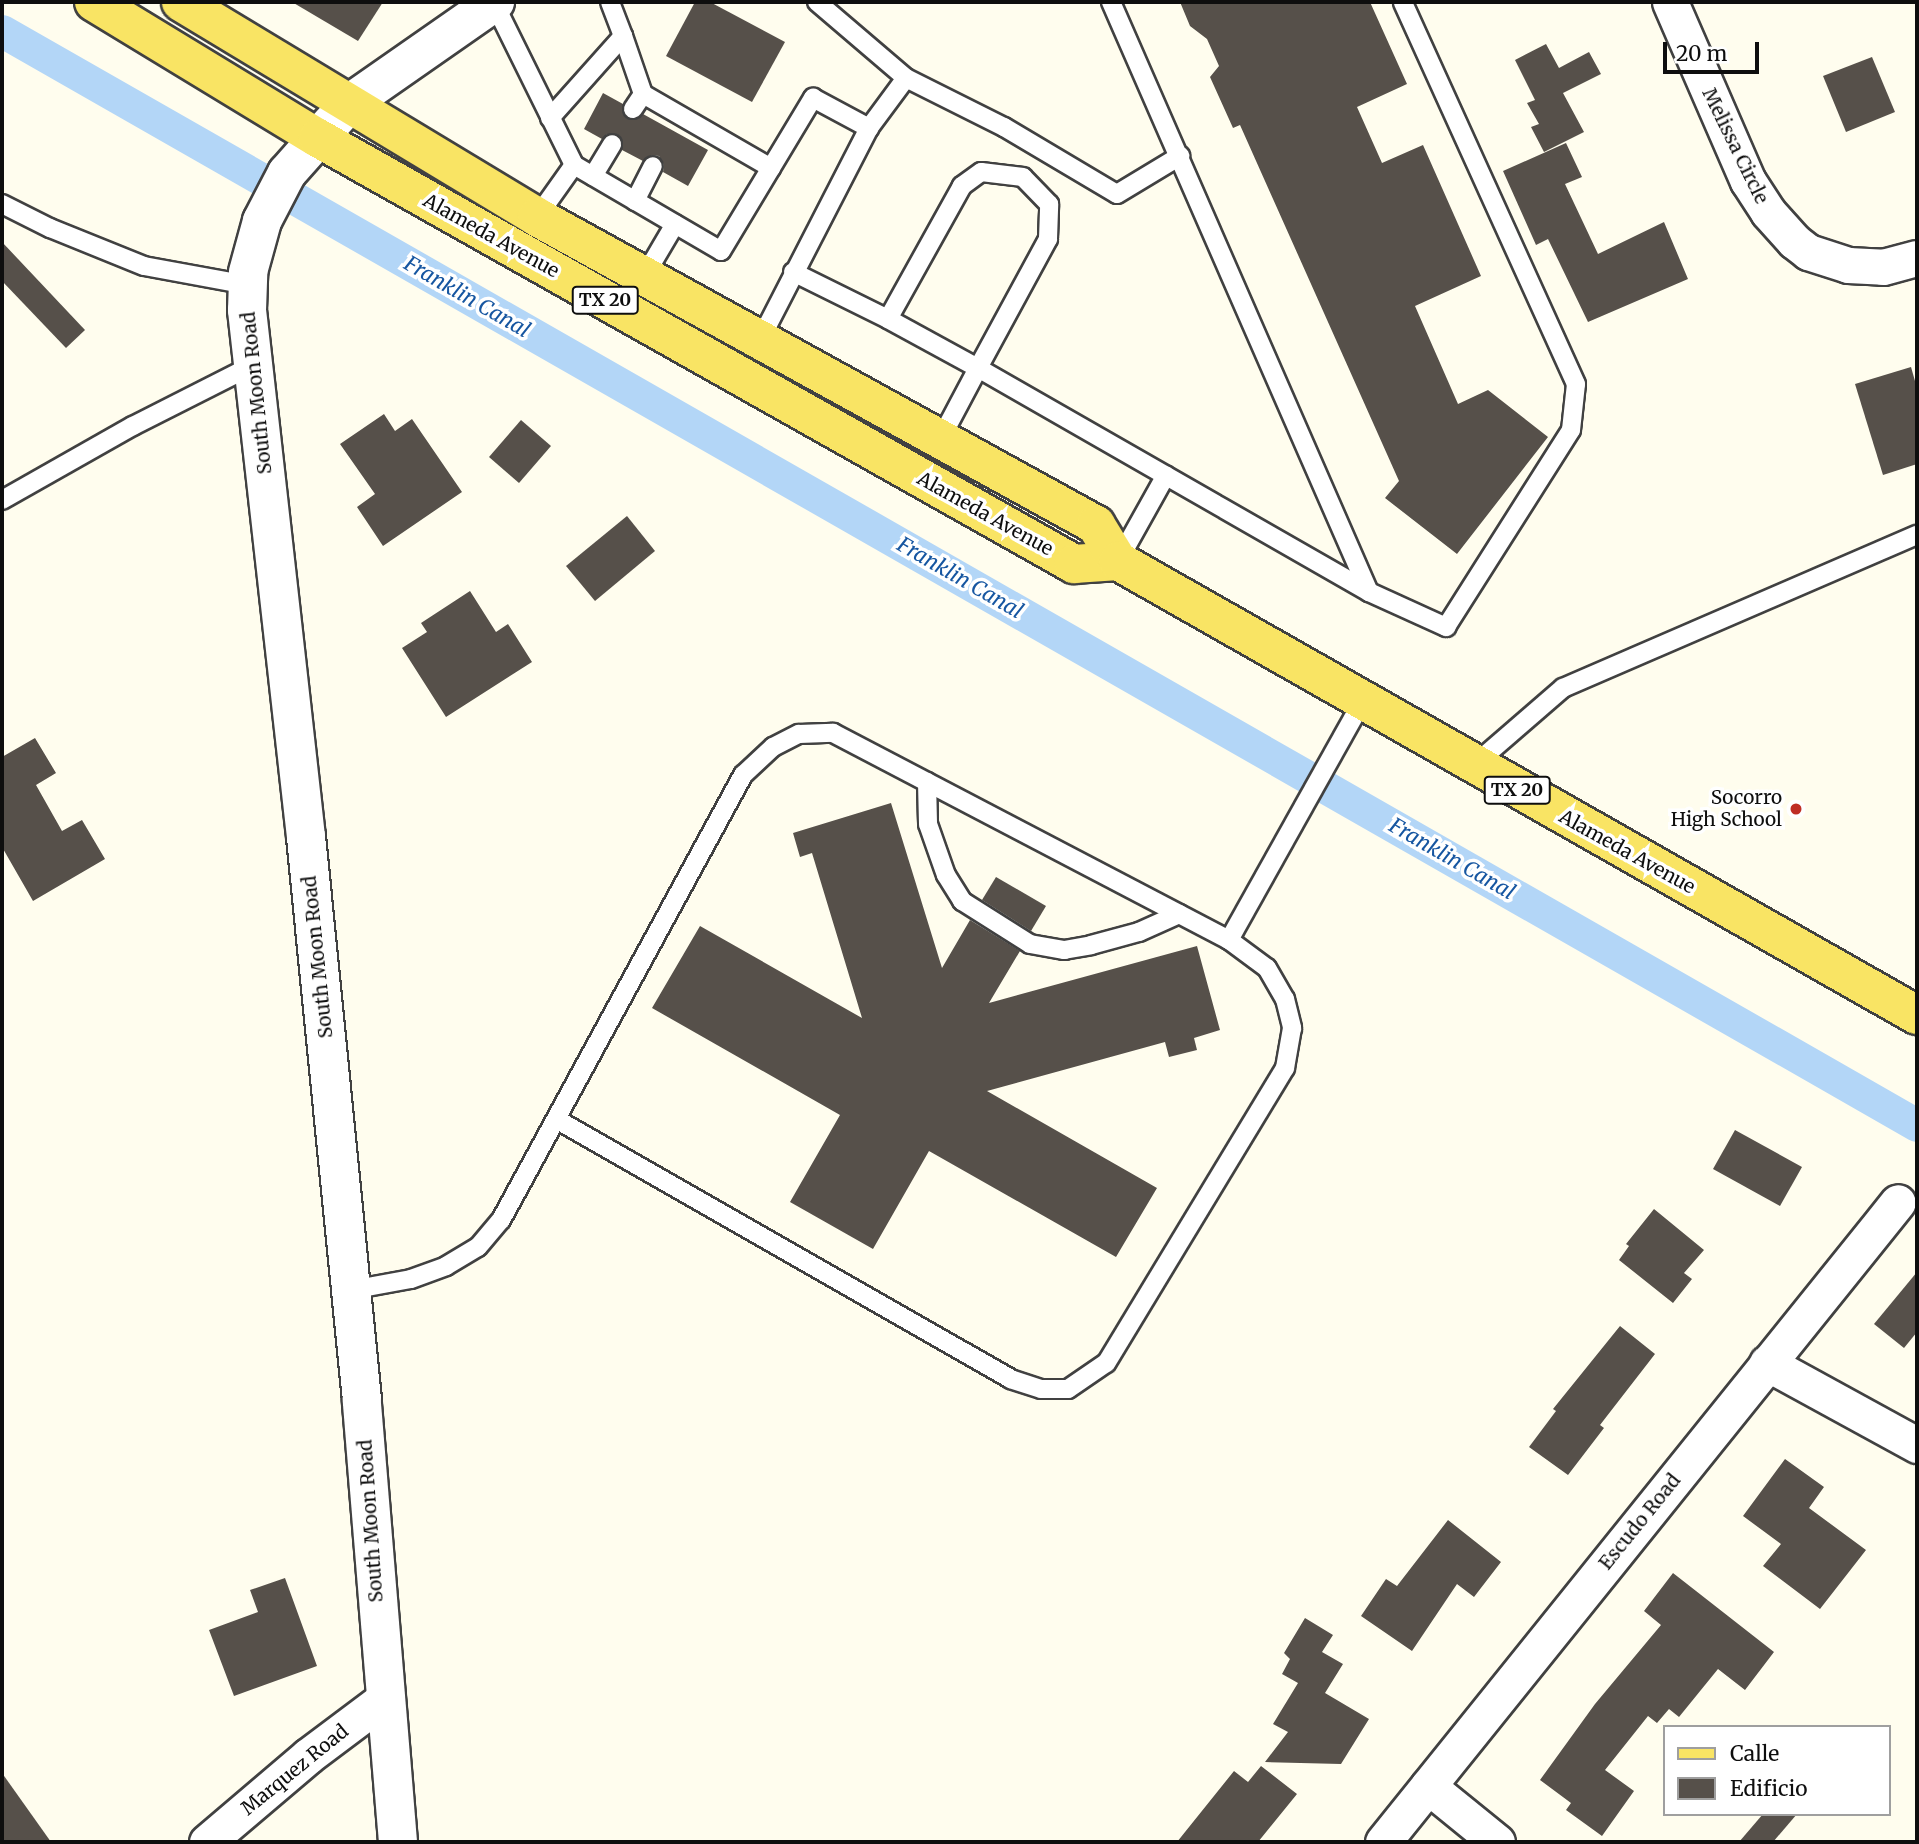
<!DOCTYPE html>
<html>
<head>
<meta charset="utf-8">
<style>
	body { margin:0 }
	#map { position:relative; width:1919px; height:1844px; overflow:hidden; background:#fffdee; font-family:Merriweather,serif }
	div>[style] { position:absolute }
	.canal>* { height:33px; margin:-16.5px; padding:0 16.5px; transform-origin:16.5px; border-radius:16.5px; background:#b3d6f7 }
	.building>* { inset:0; background:#56504a }
	.roads { filter:drop-shadow(2px 0 #414141) drop-shadow(-2px 0 #414141) drop-shadow(0 2px #414141) drop-shadow(0 -2px #414141) }
	.service>* { height:18px; margin:-9px; padding:0 9px; transform-origin:9px; border-radius:9px; background:#fff }
	.minor>* { height:35px; margin:-17.5px; padding:0 17.5px; transform-origin:17.5px; border-radius:17.5px; background:#fff }
	.tertiary>* { height:38px; margin:-19px; padding:0 19px; transform-origin:19px; border-radius:19px; background:#fff }
	.primary>* { height:38px; margin:-19px; padding:0 19px; transform-origin:19px; border-radius:19px; background:#f9e464 }
	.dots>* { width:19px; height:19px; translate:-50% -50%; box-sizing:border-box; border:4px solid #fff; border-radius:50% }
	span { translate:-50% -50%; white-space:nowrap; text-align:center; line-height:1.15; -webkit-text-stroke:7px #fff; paint-order:stroke }
	.shield-label span { padding:2px 5px; background:#fff; border:2px solid; border-radius:5px; -webkit-text-stroke-width:0 }
	.shield-label { font-size:18px; color:#0e0e0e; font-weight:700 }
	.street-label { font-size:19px; color:#0e0e0e }
	.poi-label { font-size:19px; color:#0e0e0e }
	.right { translate:-100% -50%; text-align:right }
	.water-label { font-size:21px; color:#1656a1; font-style:italic }
	.frame { position:absolute; inset:0; border:4px solid #0e0e0e; pointer-events:none }
	.legend { position:absolute; left:1663px; top:1725px; width:228px; height:91px; box-sizing:border-box; background:#fff; border:2px solid #9f9f9f; margin:0; padding:9px 12px; list-style:none; font-size:21px; color:#0e0e0e }
	.legend li { display:flex; align-items:center; gap:14px; height:35px }
	.legend b { width:35px; border:2px solid #9f9f9f }
	.scale { position:absolute; left:1663px; top:42px; width:96px; height:32px; box-sizing:border-box; border:4px solid #0e0e0e; border-top:0; padding-left:9px; font-size:21px; line-height:24px; white-space:nowrap; color:#0e0e0e; -webkit-text-stroke:5px #fff; paint-order:stroke }
</style>
</head>
<body>
<div id="map">
	<div class="canal">
		<div style="left:2px;top:31px;width:2205px;rotate:29.74deg"></div>
	</div>
	<div class="building">
		<div style="clip-path:polygon(292px 2px,383px 2px,358px 41px)"></div>
		<div style="clip-path:polygon(695px 2px,710px 2px,785px 42px,752px 102px,666px 56px)"></div>
		<div style="clip-path:polygon(1180px 2px,1370px 2px,1407px 84px,1357px 107px,1382px 163px,1423px 145px,1481px 276px,1415px 306px,1458px 404px,1488px 390px,1548px 437px,1457px 554px,1385px 498px,1399px 481px,1240px 125px,1233px 128px,1210px 77px,1219px 66px,1207px 39px,1190px 26px)"></div>
		<div style="clip-path:polygon(1546px 44px,1559px 68px,1589px 52px,1601px 74px,1563px 93px,1584px 132px,1544px 152px,1531px 127px,1539px 124px,1527px 103px,1535px 100px,1515px 60px)"></div>
		<div style="clip-path:polygon(1872px 57px,1895px 112px,1846px 132px,1823px 76px)"></div>
		<div style="clip-path:polygon(603px 93px,623px 104px,623px 113px,627px 119px,637px 119px,643px 114px,708px 150px,688px 186px,663px 172px,664px 165px,659px 156px,652px 155px,643px 161px,622px 150px,622px 139px,617px 134px,607px 134px,602px 139px,584px 129px)"></div>
		<div style="clip-path:polygon(1566px 143px,1582px 177px,1565px 184px,1598px 254px,1664px 222px,1688px 279px,1588px 322px,1548px 239px,1536px 245px,1503px 171px)"></div>
		<div style="clip-path:polygon(2px 242px,85px 330px,66px 348px,2px 281px)"></div>
		<div style="clip-path:polygon(1911px 367px,1917px 388px,1917px 464px,1883px 475px,1855px 384px)"></div>
		<div style="clip-path:polygon(384px 414px,395px 431px,412px 419px,462px 492px,383px 546px,357px 507px,375px 494px,340px 444px)"></div>
		<div style="clip-path:polygon(521px 420px,551px 446px,519px 483px,489px 457px)"></div>
		<div style="clip-path:polygon(627px 516px,655px 551px,595px 601px,566px 566px)"></div>
		<div style="clip-path:polygon(470px 591px,496px 632px,508px 624px,532px 662px,446px 717px,402px 648px,427px 632px,421px 623px)"></div>
		<div style="clip-path:polygon(35px 738px,56px 773px,36px 785px,62px 831px,82px 820px,105px 859px,33px 901px,2px 847px,2px 757px)"></div>
		<div style="clip-path:polygon(891px 803px,942px 968px,970px 920px,1020px 951px,989px 1003px,1197px 946px,1220px 1030px,1194px 1038px,1197px 1050px,1169px 1057px,1165px 1042px,987px 1091px,1157px 1188px,1116px 1257px,929px 1151px,873px 1249px,790px 1202px,840px 1115px,652px 1008px,700px 926px,862px 1018px,812px 853px,800px 857px,793px 833px)"></div>
		<div style="clip-path:polygon(996px 877px,1046px 906px,1031px 931px,982px 900px)"></div>
		<div style="clip-path:polygon(1735px 1130px,1802px 1167px,1780px 1206px,1713px 1169px)"></div>
		<div style="clip-path:polygon(1654px 1209px,1704px 1250px,1684px 1273px,1692px 1279px,1673px 1303px,1619px 1260px,1629px 1246px,1626px 1244px)"></div>
		<div style="clip-path:polygon(1917px 1272px,1917px 1332px,1904px 1348px,1874px 1324px)"></div>
		<div style="clip-path:polygon(1620px 1326px,1655px 1354px,1600px 1425px,1604px 1428px,1568px 1475px,1529px 1447px,1556px 1411px,1553px 1409px)"></div>
		<div style="clip-path:polygon(1785px 1459px,1824px 1487px,1809px 1508px,1866px 1550px,1820px 1609px,1763px 1566px,1781px 1544px,1743px 1516px)"></div>
		<div style="clip-path:polygon(1448px 1520px,1501px 1562px,1474px 1597px,1457px 1584px,1412px 1651px,1361px 1616px,1386px 1579px,1397px 1586px)"></div>
		<div style="clip-path:polygon(1673px 1573px,1774px 1652px,1745px 1690px,1718px 1669px,1679px 1717px,1669px 1709px,1657px 1723px,1648px 1716px,1605px 1770px,1634px 1791px,1602px 1836px,1566px 1810px,1571px 1803px,1540px 1780px,1595px 1704px,1661px 1625px,1644px 1611px)"></div>
		<div style="clip-path:polygon(285px 1578px,317px 1666px,234px 1696px,209px 1630px,258px 1612px,250px 1590px)"></div>
		<div style="clip-path:polygon(1305px 1618px,1333px 1635px,1322px 1652px,1343px 1664px,1325px 1693px,1369px 1719px,1341px 1764px,1265px 1762px,1288px 1732px,1273px 1724px,1298px 1683px,1282px 1674px,1290px 1659px,1284px 1653px)"></div>
		<div style="clip-path:polygon(1261px 1766px,1297px 1794px,1258px 1842px,1177px 1842px,1234px 1771px,1248px 1782px)"></div>
		<div style="clip-path:polygon(2px 1773px,51px 1842px,2px 1842px)"></div>
		<div style="clip-path:polygon(1763px 1814px,1797px 1814px,1773px 1842px,1739px 1842px)"></div>
	</div>
	<div class="roads">
		<div class="service">
			<div style="left:494px;top:3px;width:181px;rotate:63.7deg"></div>
			<div style="left:623px;top:36px;width:61px;rotate:71deg"></div>
			<div style="left:906px;top:78px;width:110px;rotate:26.6deg"></div>
			<div style="left:1004px;top:127px;width:131px;rotate:30.7deg"></div>
			<div style="left:1117px;top:194px;width:74px;rotate:-31.1deg"></div>
			<div style="left:633px;top:109px;width:18px;rotate:-56deg"></div>
			<div style="left:643px;top:94px;width:148px;rotate:30deg"></div>
			<div style="left:550px;top:118px;width:110px;rotate:-48.3deg"></div>
			<div style="left:623px;top:36px;width:36px;rotate:-111deg"></div>
			<div style="left:593px;top:176px;width:37px;rotate:-59deg"></div>
			<div style="left:635px;top:201px;width:39px;rotate:-63deg"></div>
			<div style="left:2px;top:204px;width:54px;rotate:26.6deg"></div>
			<div style="left:50px;top:228px;width:101px;rotate:22deg"></div>
			<div style="left:144px;top:266px;width:106px;rotate:10.4deg"></div>
			<div style="left:537px;top:217px;width:64px;rotate:-54.6deg"></div>
			<div style="left:574px;top:165px;width:170px;rotate:30.3deg"></div>
			<div style="left:721px;top:251px;width:179px;rotate:-59deg"></div>
			<div style="left:813px;top:98px;width:64px;rotate:28.2deg"></div>
			<div style="left:793px;top:272px;width:106px;rotate:26.3deg"></div>
			<div style="left:645px;top:275px;width:59px;rotate:-59.5deg"></div>
			<div style="left:760px;top:340px;width:238px;rotate:-62.8deg"></div>
			<div style="left:869px;top:128px;width:62px;rotate:-53.5deg"></div>
			<div style="left:906px;top:78px;width:117px;rotate:-139.5deg"></div>
			<div style="left:941px;top:438px;width:79px;rotate:-62.1deg"></div>
			<div style="left:978px;top:368px;width:147px;rotate:-61.5deg"></div>
			<div style="left:1048px;top:239px;width:35px;rotate:-88deg"></div>
			<div style="left:1049px;top:204px;width:37px;rotate:-134deg"></div>
			<div style="left:1023px;top:177px;width:42px;rotate:-173.2deg"></div>
			<div style="left:981px;top:172px;width:24px;rotate:144deg"></div>
			<div style="left:962px;top:186px;width:152px;rotate:119.1deg"></div>
			<div style="left:888px;top:319px;width:102px;rotate:28.6deg"></div>
			<div style="left:978px;top:368px;width:451px;rotate:29.8deg"></div>
			<div style="left:1369px;top:592px;width:644px;rotate:-113.62deg"></div>
			<div style="left:2px;top:500px;width:150px;rotate:-29.5deg"></div>
			<div style="left:133px;top:426px;width:135px;rotate:-26.9deg"></div>
			<div style="left:1118px;top:561px;width:98px;rotate:-60.8deg"></div>
			<div style="left:1369px;top:592px;width:85px;rotate:24.4deg"></div>
			<div style="left:1446px;top:627px;width:233px;rotate:-57.6deg"></div>
			<div style="left:1571px;top:430px;width:46px;rotate:-83.8deg"></div>
			<div style="left:1576px;top:384px;width:419px;rotate:-114.4deg"></div>
			<div style="left:1474px;top:765px;width:118px;rotate:-40.9deg"></div>
			<div style="left:1563px;top:688px;width:386px;rotate:-23.4deg"></div>
			<div style="left:927px;top:782px;width:42px;rotate:88.6deg"></div>
			<div style="left:928px;top:824px;width:54px;rotate:70.6deg"></div>
			<div style="left:946px;top:875px;width:31px;rotate:58deg"></div>
			<div style="left:962px;top:901px;width:80px;rotate:32.3deg"></div>
			<div style="left:1030px;top:944px;width:35px;rotate:10deg"></div>
			<div style="left:1064px;top:950px;width:27px;rotate:-10deg"></div>
			<div style="left:1091px;top:945px;width:50px;rotate:-15.2deg"></div>
			<div style="left:1139px;top:932px;width:44px;rotate:-24.2deg"></div>
			<div style="left:1229px;top:940px;width:273px;rotate:-60.8deg"></div>
			<div style="left:351px;top:1290px;width:61px;rotate:-10.4deg"></div>
			<div style="left:411px;top:1279px;width:37px;rotate:-20deg"></div>
			<div style="left:446px;top:1266px;width:37px;rotate:-31deg"></div>
			<div style="left:478px;top:1247px;width:35px;rotate:-50deg"></div>
			<div style="left:501px;top:1220px;width:507px;rotate:-61.46deg"></div>
			<div style="left:743px;top:775px;width:41px;rotate:-43deg"></div>
			<div style="left:773px;top:747px;width:29px;rotate:-27deg"></div>
			<div style="left:799px;top:734px;width:34px;rotate:-2deg"></div>
			<div style="left:833px;top:733px;width:447px;rotate:27.6deg"></div>
			<div style="left:1229px;top:940px;width:47px;rotate:36.4deg"></div>
			<div style="left:1267px;top:968px;width:36px;rotate:60deg"></div>
			<div style="left:1285px;top:999px;width:30px;rotate:76deg"></div>
			<div style="left:1292px;top:1028px;width:41px;rotate:99.9deg"></div>
			<div style="left:1285px;top:1068px;width:345px;rotate:121.2deg"></div>
			<div style="left:1106px;top:1363px;width:46px;rotate:145.6deg"></div>
			<div style="left:1068px;top:1389px;width:27px;rotate:180deg"></div>
			<div style="left:1041px;top:1389px;width:32px;rotate:-162deg"></div>
			<div style="left:1011px;top:1379px;width:524px;rotate:-150.26deg"></div>
		</div>
		<div class="minor">
			<div style="left:1670px;top:2px;width:195px;rotate:66.5deg"></div>
			<div style="left:1748px;top:181px;width:37px;rotate:57deg"></div>
			<div style="left:1768px;top:212px;width:39px;rotate:48deg"></div>
			<div style="left:1794px;top:241px;width:18px;rotate:38deg"></div>
			<div style="left:1808px;top:252px;width:42px;rotate:18deg"></div>
			<div style="left:1848px;top:265px;width:35px;rotate:3deg"></div>
			<div style="left:1883px;top:267px;width:35px;rotate:-15deg"></div>
			<div style="left:1767px;top:1363px;width:171px;rotate:28.7deg"></div>
			<div style="left:1428px;top:1786px;width:89px;rotate:39.1deg"></div>
			<div style="left:207px;top:1842px;width:133px;rotate:-40.4deg"></div>
			<div style="left:308px;top:1756px;width:95px;rotate:-36.9deg"></div>
			<div style="left:1383px;top:1842px;width:821px;rotate:-51.18deg"></div>
		</div>
		<div class="tertiary">
			<div style="left:398px;top:1842px;width:443px;rotate:-94.7deg"></div>
			<div style="left:362px;top:1400px;width:566px;rotate:-95.68deg"></div>
			<div style="left:306px;top:837px;width:530px;rotate:-96.39deg"></div>
			<div style="left:247px;top:310px;width:38px;rotate:-88deg"></div>
			<div style="left:248px;top:272px;width:53px;rotate:-74.6deg"></div>
			<div style="left:262px;top:221px;width:54px;rotate:-62.5deg"></div>
			<div style="left:287px;top:173px;width:47px;rotate:-48.5deg"></div>
			<div style="left:318px;top:138px;width:47px;rotate:-47.6deg"></div>
			<div style="left:350px;top:103px;width:177px;rotate:-34.9deg"></div>
		</div>
		<div class="primary">
			<div style="left:94px;top:2px;width:262px;rotate:31.3deg"></div>
			<div style="left:318px;top:138px;width:868px;rotate:29.4deg"></div>
			<div style="left:1074px;top:564px;width:44px;rotate:-3.9deg"></div>
			<div style="left:181px;top:2px;width:416px;rotate:31.1deg"></div>
			<div style="left:537px;top:217px;width:638px;rotate:28.85deg"></div>
			<div style="left:1096px;top:525px;width:42px;rotate:58.6deg"></div>
			<div style="left:1118px;top:561px;width:919px;rotate:29.61deg"></div>
		</div>
	</div>
	<div class="dots">
		<div style="left:1796px;top:809px;background:#bf2d24"></div>
	</div>
	<div class="shield-label">
		<span style="left:605px;top:300px">TX 20</span>
		<span style="left:1517px;top:790px">TX 20</span>
	</div>
	<div class="street-label">
		<span style="left:1735px;top:146px;rotate:64deg">Melissa Circle</span>
		<span style="left:491px;top:236px;rotate:29deg">Alameda Avenue</span>
		<span style="left:257px;top:393px;rotate:-96deg">South Moon Road</span>
		<span style="left:985px;top:514px;rotate:29deg">Alameda Avenue</span>
		<span style="left:1627px;top:852px;rotate:29deg">Alameda Avenue</span>
		<span style="left:318px;top:957px;rotate:-96deg">South Moon Road</span>
		<span style="left:371px;top:1521px;rotate:-94deg">South Moon Road</span>
		<span style="left:1640px;top:1522px;rotate:-51deg">Escudo Road</span>
		<span style="left:295px;top:1770px;rotate:-39deg">Marquez Road</span>
	</div>
	<div class="poi-label">
		<span class="right" style="left:1782px;top:809px">Socorro<br>High School</span>
	</div>
	<div class="water-label">
		<span style="left:467px;top:297px;rotate:30deg">Franklin Canal</span>
		<span style="left:960px;top:578px;rotate:30deg">Franklin Canal</span>
		<span style="left:1452px;top:859px;rotate:30deg">Franklin Canal</span>
	</div>
	<div class="frame"></div>
	<ul class="legend">
	<li><b style="height:9px;background:#f9e464"></b>Calle</li>
	<li><b style="height:19px;background:#56504a"></b>Edificio</li>
	</ul>
	<div class="scale">20 m</div>
</div>
</body>
</html>
